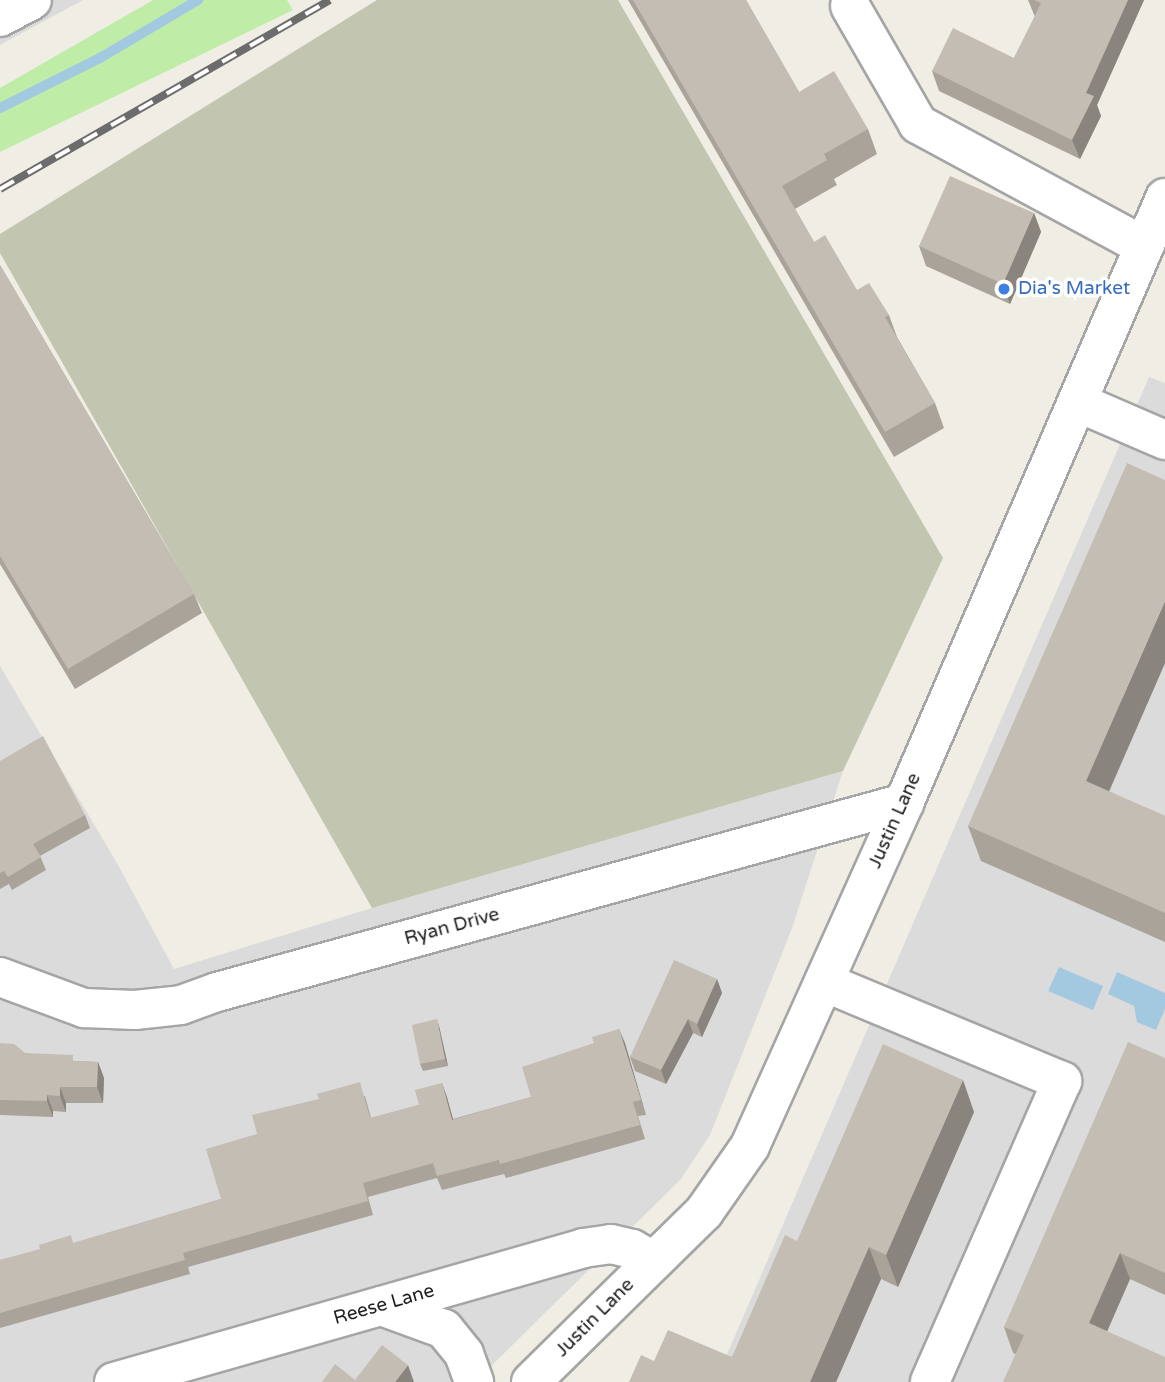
<!DOCTYPE html>
<html>
<head>
<meta charset="utf-8">
<style>
	body { margin:0 }
	#map { position:relative; width:1165px; height:1382px; overflow:hidden; background:#f0eee4; font-family:"Varela Round",sans-serif }
	div>[style] { position:absolute }
	.residential>* { inset:0; background:#dcdbdb }
	.construction>* { inset:0; background:#c2c5af }
	.grass>* { inset:0; background:#bfeda7 }
	.water>* { inset:0; background:#a2c9e0 }
	.stream>* { height:10px; margin:-5px; padding:0 5px; transform-origin:5px; border-radius:5px; background:#a2c9e0 }
	.roads { filter:drop-shadow(2px 0 #a5a5a5) drop-shadow(-2px 0 #a5a5a5) drop-shadow(0 2px #a5a5a5) drop-shadow(0 -2px #a5a5a5) }
	.minor>* { height:38px; margin:-19px; padding:0 19px; transform-origin:19px; border-radius:19px; background:#fff }
	.rail>* { height:8px; margin-top:-4px; transform-origin:0; background:repeating-linear-gradient(90deg,#fff 0 16px,#6c6c6c 0 32px); box-sizing:border-box; border-block:2px solid #6c6c6c }
	.wall>* { inset:0; background:#a9a39a }
	.shaded-wall>* { inset:0; background:#89847d }
	.building>* { inset:0; background:#c4bdb3 }
	.dots>* { width:19px; height:19px; translate:-50% -50%; box-sizing:border-box; border:4px solid #fff; border-radius:50% }
	span { translate:-50% -50%; white-space:nowrap; text-align:center; line-height:1.15; -webkit-text-stroke:7px #fff; paint-order:stroke }
	.shop-label { font-size:19px; color:#366cbe }
	.left { translate:0 -50%; text-align:left }
	.street-label { font-size:19px; color:#1e1e1e }
</style>
</head>
<body>
<div id="map">
	<div class="residential">
		<div style="clip-path:polygon(0 0,83px 0,0 45px)"></div>
		<div style="clip-path:polygon(1149px 377px,1165px 383px,1165px 1382px,715px 1382px)"></div>
		<div style="clip-path:polygon(0 666px,117px 863px,174px 969px,372px 908px,843px 771px,791px 931px,710px 1135px,681px 1179px,475px 1382px,0 1382px)"></div>
	</div>
	<div class="construction">
		<div style="clip-path:polygon(377px 0,618px 0,943px 558px,843px 771px,372px 908px,0 253px,0 234px)"></div>
	</div>
	<div class="grass">
		<div style="clip-path:polygon(153px 0,287px 0,293px 10px,0 152px,0 88px)"></div>
	</div>
	<div class="water">
		<div style="clip-path:polygon(1059px 967px,1103px 986px,1093px 1010px,1048px 991px)"></div>
		<div style="clip-path:polygon(1117px 972px,1165px 993px,1165px 1009px,1156px 1030px,1137px 1022px,1134px 1006px,1108px 994px)"></div>
	</div>
	<div class="stream">
		<div style="left:0;top:108px;width:112px;rotate:-26.6deg"></div>
		<div style="left:100px;top:58px;width:114px;rotate:-30.6deg"></div>
	</div>
	<div class="roads">
		<div class="minor">
			<div style="left:850px;top:6px;width:136px;rotate:60deg"></div>
			<div style="left:918px;top:124px;width:257px;rotate:28.4deg"></div>
			<div style="left:0;top:17px;width:36px;rotate:-28deg"></div>
			<div style="left:1077px;top:402px;width:96px;rotate:23.4deg"></div>
			<div style="left:0;top:977px;width:90px;rotate:20.3deg"></div>
			<div style="left:84px;top:1008px;width:51px;rotate:2.2deg"></div>
			<div style="left:135px;top:1010px;width:46px;rotate:-6.2deg"></div>
			<div style="left:181px;top:1005px;width:38px;rotate:-20deg"></div>
			<div style="left:217px;top:992px;width:713px;rotate:-15.38deg"></div>
			<div style="left:824px;top:982px;width:258px;rotate:22.6deg"></div>
			<div style="left:1062px;top:1081px;width:329px;rotate:113.7deg"></div>
			<div style="left:381px;top:1306px;width:67px;rotate:20.1deg"></div>
			<div style="left:444px;top:1329px;width:32px;rotate:51deg"></div>
			<div style="left:464px;top:1354px;width:30px;rotate:70deg"></div>
			<div style="left:114px;top:1382px;width:488px;rotate:-15.9deg"></div>
			<div style="left:583px;top:1248px;width:28px;rotate:-8deg"></div>
			<div style="left:611px;top:1244px;width:22px;rotate:13deg"></div>
			<div style="left:632px;top:1249px;width:25px;rotate:29deg"></div>
			<div style="left:531px;top:1382px;width:243px;rotate:-44.5deg"></div>
			<div style="left:704px;top:1212px;width:80px;rotate:-55.1deg"></div>
			<div style="left:750px;top:1146px;width:376px;rotate:-65.8deg"></div>
			<div style="left:904px;top:803px;width:659px;rotate:-66.66deg"></div>
		</div>
	</div>
	<div class="rail">
		<div style="left:0;top:189px;width:380px;rotate:-29.8deg"></div>
	</div>
	<div class="wall">
		<div style="clip-path:polygon(628px 0,746px 0,799px 92px,868px 129px,877px 154px,834px 179px,837px 185px,795px 209px,814px 242px,857px 290px,889px 315px,897px 337px,935px 403px,944px 428px,894px 457px)"></div>
		<div style="clip-path:polygon(1028px 0,1144px 0,1097px 105px,1101px 116px,1080px 159px,939px 91px,932px 71px,1014px 58px,1035px 17px)"></div>
		<div style="clip-path:polygon(1034px 213px,1041px 232px,1010px 304px,926px 266px,919px 246px)"></div>
		<div style="clip-path:polygon(0 265px,194px 594px,202px 613px,75px 689px,0 564px)"></div>
		<div style="clip-path:polygon(1165px 663px,1109px 792px,1165px 816px,1165px 942px,981px 861px,968px 826px)"></div>
		<div style="clip-path:polygon(0 761px,85px 815px,90px 828px,40px 856px,46px 870px,12px 890px,9px 884px,0 889px)"></div>
		<div style="clip-path:polygon(717px 979px,722px 993px,702px 1037px,693px 1033px,666px 1084px,635px 1071px,630px 1057px)"></div>
		<div style="clip-path:polygon(439px 1026px,448px 1066px,423px 1071px,420px 1064px)"></div>
		<div style="clip-path:polygon(619px 1029px,646px 1115px,638px 1116px,645px 1139px,506px 1178px,504px 1174px,442px 1190px,437px 1178px,368px 1197px,373px 1215px,188px 1267px,190px 1274px,0 1328px,0 1260px,74px 1243px,221px 1199px,257px 1134px,365px 1096px,371px 1118px,419px 1105px,442px 1083px,453px 1119px,531px 1097px,594px 1043px)"></div>
		<div style="clip-path:polygon(0 1043px,25px 1053px,75px 1061px,98px 1062px,104px 1078px,103px 1103px,66px 1103px,66px 1112px,53px 1111px,53px 1117px,0 1115px)"></div>
		<div style="clip-path:polygon(1165px 1058px,1165px 1295px,1130px 1279px,1107px 1331px,1015px 1354px,1013px 1353px,1004px 1327px)"></div>
		<div style="clip-path:polygon(974px 1112px,898px 1287px,881px 1279px,836px 1382px,629px 1382px,654px 1361px,732px 1357px,797px 1241px)"></div>
	</div>
	<div class="shaded-wall">
		<div style="clip-path:polygon(1128px 0,1144px 0,1097px 105px,1101px 116px,1080px 159px,1072px 140px,1086px 93px)"></div>
		<div style="clip-path:polygon(1034px 213px,1041px 232px,1010px 304px,1003px 284px)"></div>
		<div style="clip-path:polygon(1165px 601px,1165px 663px,1098px 816px,1086px 781px)"></div>
		<div style="clip-path:polygon(717px 979px,722px 993px,702px 1037px,697px 1024px)"></div>
		<div style="clip-path:polygon(437px 1019px,439px 1026px,448px 1066px,445px 1059px)"></div>
		<div style="clip-path:polygon(688px 1019px,693px 1033px,666px 1084px,661px 1070px)"></div>
		<div style="clip-path:polygon(619px 1029px,625px 1043px,646px 1115px,641px 1100px)"></div>
		<div style="clip-path:polygon(98px 1062px,104px 1078px,103px 1103px,97px 1087px)"></div>
		<div style="clip-path:polygon(963px 1080px,974px 1112px,898px 1287px,886px 1255px)"></div>
		<div style="clip-path:polygon(442px 1083px,447px 1097px,457px 1134px,452px 1120px)"></div>
		<div style="clip-path:polygon(60px 1087px,66px 1103px,66px 1112px,60px 1096px)"></div>
		<div style="clip-path:polygon(47px 1095px,53px 1111px,53px 1117px,47px 1101px)"></div>
		<div style="clip-path:polygon(869px 1247px,881px 1279px,836px 1382px,810px 1382px)"></div>
		<div style="clip-path:polygon(1120px 1253px,1130px 1279px,1099px 1350px,1089px 1323px)"></div>
		<div style="clip-path:polygon(408px 1365px,414px 1382px,395px 1382px)"></div>
	</div>
	<div class="building">
		<div style="clip-path:polygon(633px 0,746px 0,799px 92px,834px 71px,868px 129px,824px 154px,827px 160px,782px 186px,814px 242px,825px 235px,857px 290px,869px 283px,889px 315px,885px 317px,935px 403px,885px 432px)"></div>
		<div style="clip-path:polygon(1034px 0,1128px 0,1086px 93px,1094px 96px,1072px 140px,932px 71px,953px 28px,1014px 58px,1041px 3px)"></div>
		<div style="clip-path:polygon(950px 176px,1034px 213px,1003px 284px,919px 246px)"></div>
		<div style="clip-path:polygon(0 265px,194px 594px,68px 669px,0 556px)"></div>
		<div style="clip-path:polygon(1127px 463px,1165px 480px,1165px 601px,1086px 781px,1165px 816px,1165px 913px,968px 826px)"></div>
		<div style="clip-path:polygon(43px 736px,85px 815px,33px 844px,41px 857px,8px 877px,4px 871px,0 873px,0 761px)"></div>
		<div style="clip-path:polygon(674px 960px,717px 979px,697px 1024px,688px 1019px,661px 1070px,630px 1057px)"></div>
		<div style="clip-path:polygon(437px 1019px,445px 1059px,420px 1064px,412px 1025px)"></div>
		<div style="clip-path:polygon(619px 1029px,641px 1100px,633px 1102px,640px 1125px,500px 1164px,499px 1160px,437px 1176px,433px 1163px,363px 1183px,368px 1201px,183px 1253px,185px 1260px,0 1313px,0 1260px,40px 1249px,39px 1245px,71px 1235px,73px 1243px,221px 1199px,206px 1149px,257px 1134px,252px 1115px,319px 1099px,317px 1094px,360px 1082px,370px 1118px,419px 1105px,415px 1090px,442px 1083px,452px 1120px,531px 1097px,522px 1067px,594px 1043px,592px 1037px)"></div>
		<div style="clip-path:polygon(1128px 1042px,1165px 1058px,1165px 1273px,1120px 1253px,1089px 1323px,1165px 1357px,1165px 1382px,1003px 1382px,1024px 1335px,1004px 1327px)"></div>
		<div style="clip-path:polygon(0 1043px,14px 1044px,25px 1053px,73px 1055px,73px 1061px,98px 1062px,97px 1087px,60px 1087px,60px 1096px,47px 1095px,47px 1101px,0 1100px)"></div>
		<div style="clip-path:polygon(883px 1044px,963px 1080px,886px 1255px,869px 1247px,810px 1382px,629px 1382px,641px 1355px,654px 1361px,668px 1330px,732px 1357px,785px 1235px,797px 1241px)"></div>
		<div style="clip-path:polygon(382px 1345px,408px 1365px,395px 1382px,322px 1382px,335px 1364px,355px 1380px)"></div>
	</div>
	<div class="dots">
		<div style="left:1004px;top:289px;background:#3f7fe0"></div>
	</div>
	<div class="shop-label">
		<span class="left" style="left:1018px;top:289px">Dia's Market</span>
	</div>
	<div class="street-label">
		<span style="left:895px;top:821px;rotate:-66deg">Justin Lane</span>
		<span style="left:452px;top:927px;rotate:-15deg">Ryan Drive</span>
		<span style="left:384px;top:1305px;rotate:-16deg">Reese Lane</span>
		<span style="left:595px;top:1318px;rotate:-45deg">Justin Lane</span>
	</div>
</div>
</body>
</html>
